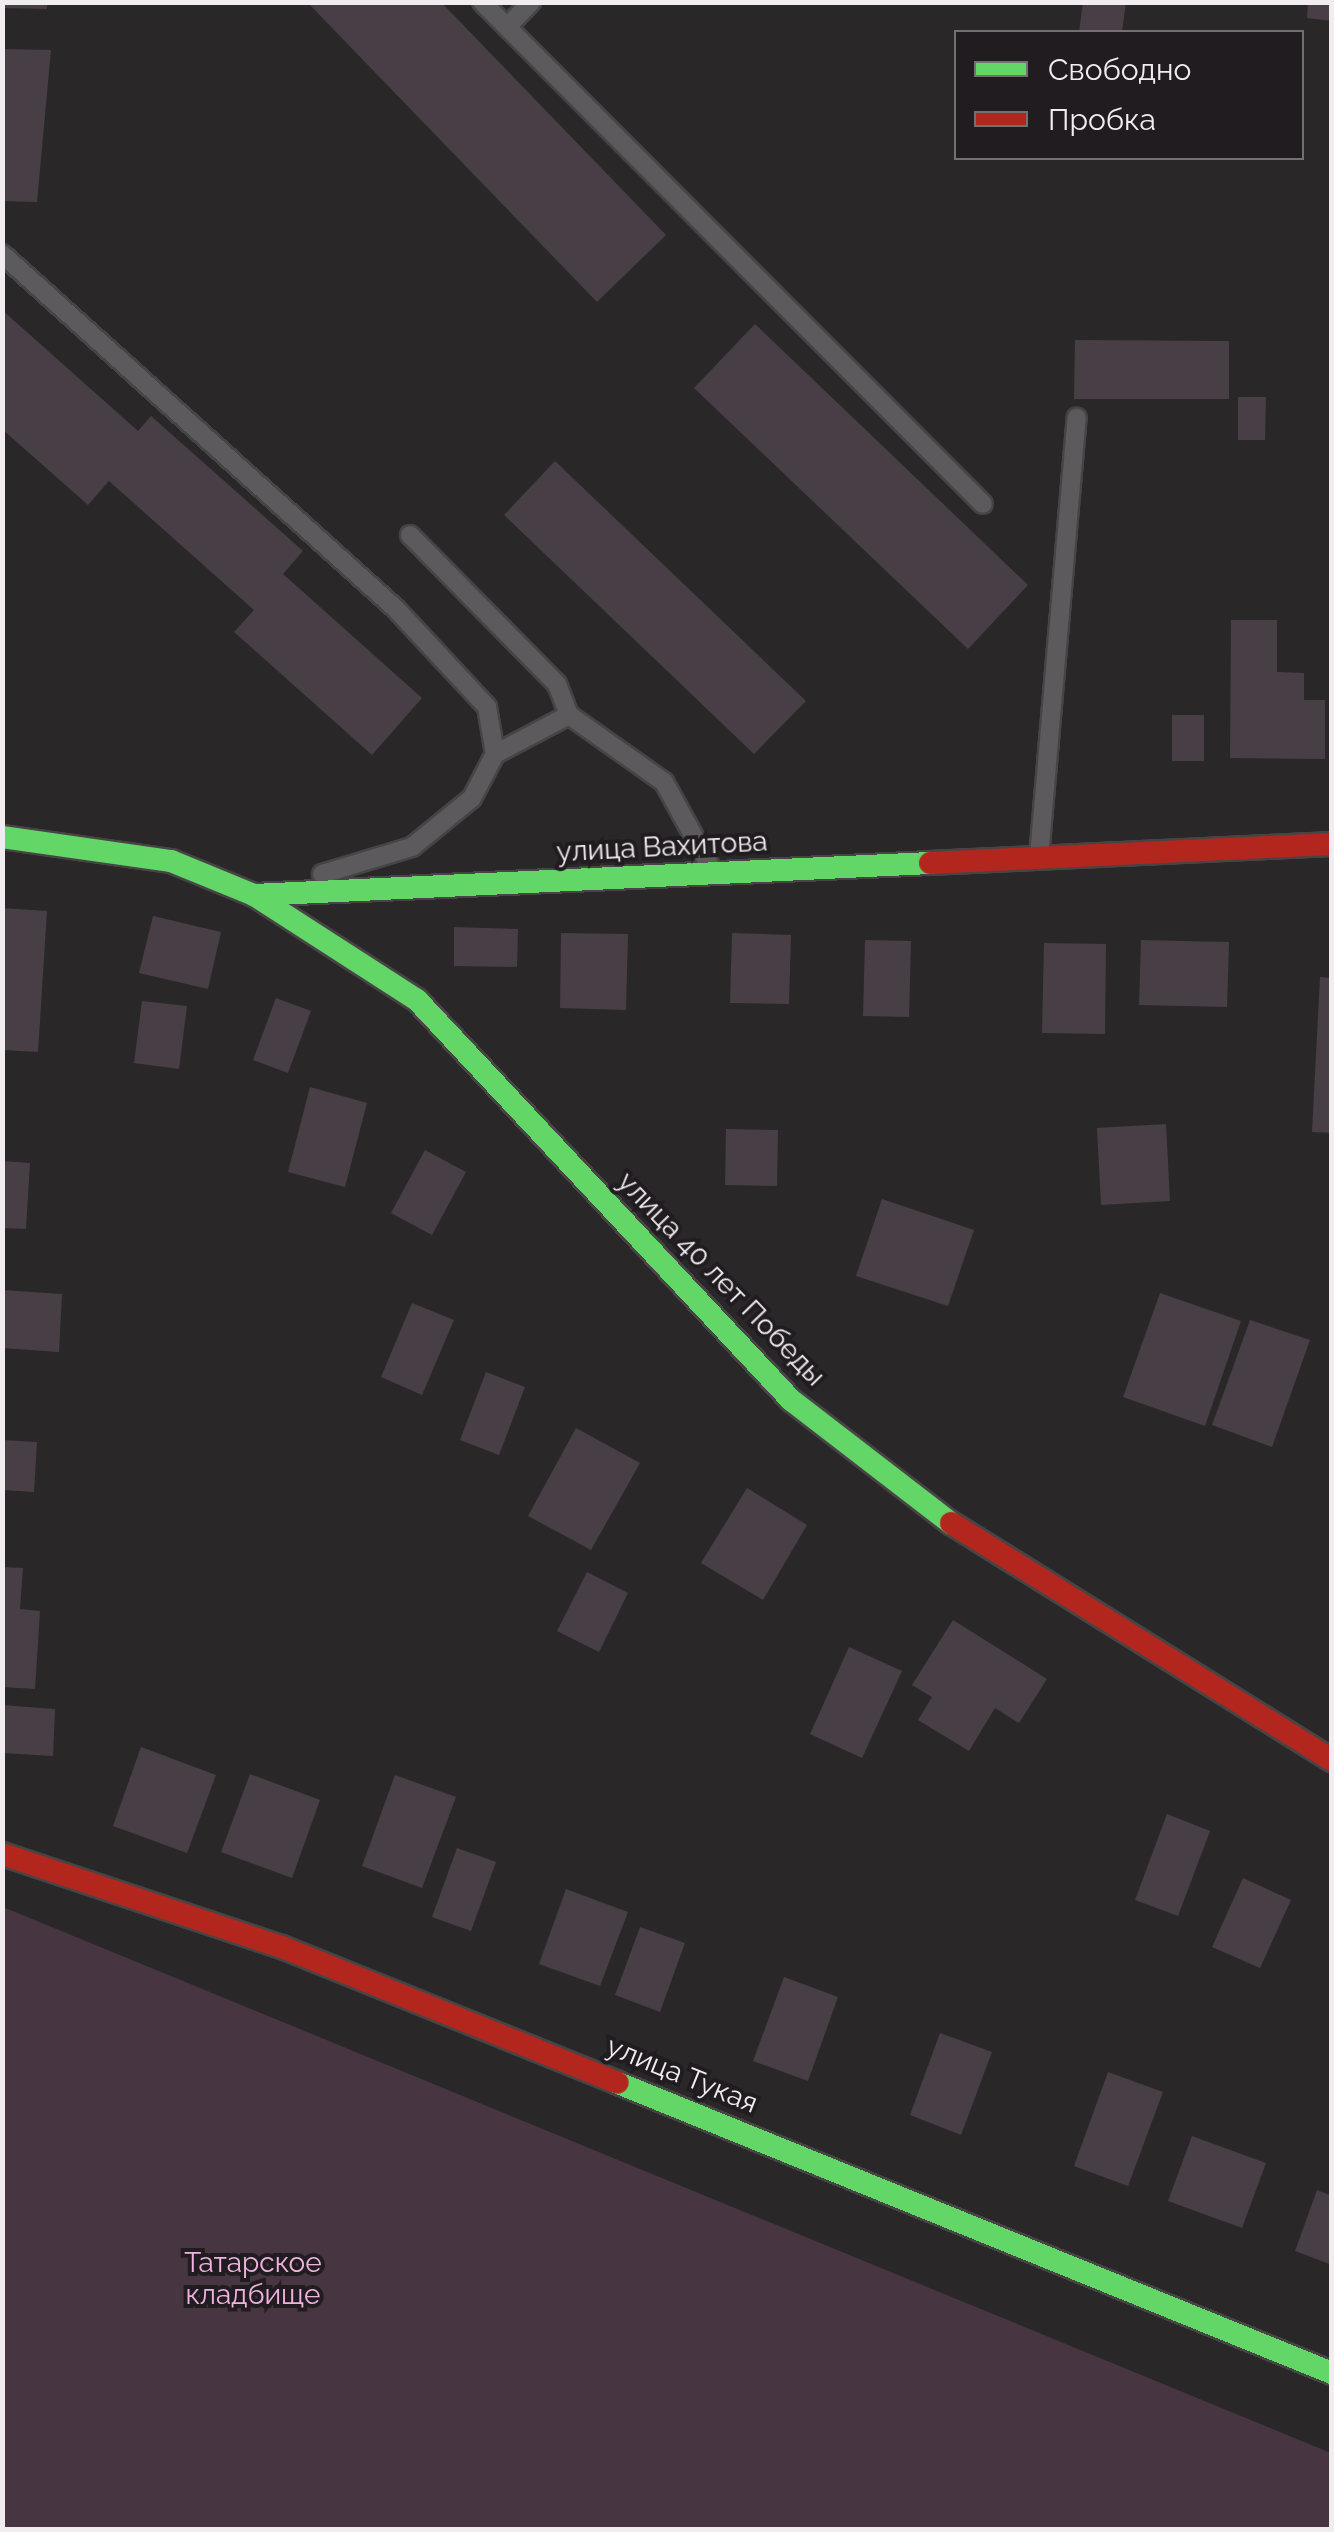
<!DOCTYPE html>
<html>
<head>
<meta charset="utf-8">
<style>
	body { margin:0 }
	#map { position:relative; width:1334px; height:2532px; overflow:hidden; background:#2a2729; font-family:Raleway,sans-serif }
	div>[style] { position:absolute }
	.green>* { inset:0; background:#473542 }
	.building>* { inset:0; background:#473f45 }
	.roads { filter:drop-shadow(2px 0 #474446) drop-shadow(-2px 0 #474446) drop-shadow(0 2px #474446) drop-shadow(0 -2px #474446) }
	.lane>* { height:18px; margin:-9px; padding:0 9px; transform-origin:9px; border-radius:9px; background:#5c5a5c }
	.fast>* { height:22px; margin:-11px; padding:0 11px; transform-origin:11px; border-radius:11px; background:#63d668 }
	.jam>* { height:22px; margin:-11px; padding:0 11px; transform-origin:11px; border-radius:11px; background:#b3261e }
	span { translate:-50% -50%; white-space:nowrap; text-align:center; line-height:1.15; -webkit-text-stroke:8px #211c20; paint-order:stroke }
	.street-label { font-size:28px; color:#f0ecef }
	.park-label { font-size:28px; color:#efb1de }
	.frame { position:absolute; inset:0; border:5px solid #f0ecef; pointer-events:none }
	.legend { position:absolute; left:954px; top:30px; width:350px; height:130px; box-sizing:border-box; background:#211c20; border:2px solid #746f73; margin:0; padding:12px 18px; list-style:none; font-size:30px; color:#f0ecef }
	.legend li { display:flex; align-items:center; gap:20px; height:50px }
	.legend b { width:50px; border:2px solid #746f73 }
</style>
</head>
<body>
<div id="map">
	<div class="green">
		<div style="clip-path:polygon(3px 1907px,1331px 2453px,1331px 2529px,3px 2529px)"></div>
	</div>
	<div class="building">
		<div style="clip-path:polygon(2px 2px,47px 2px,47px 9px,2px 8px)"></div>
		<div style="clip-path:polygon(307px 2px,441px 2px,666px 235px,597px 302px)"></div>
		<div style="clip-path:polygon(1083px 2px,1126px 2px,1122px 32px,1079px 32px)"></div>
		<div style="clip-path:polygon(1308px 2px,1332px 2px,1332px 21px,1307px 18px)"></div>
		<div style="clip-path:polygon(2px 49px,51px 50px,37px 202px,2px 201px)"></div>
		<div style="clip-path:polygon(2px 310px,138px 431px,151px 416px,303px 551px,283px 574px,422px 698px,372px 755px,234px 632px,254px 610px,109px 481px,88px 505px,2px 429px)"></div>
		<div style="clip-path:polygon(755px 324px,1028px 585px,968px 649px,694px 388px)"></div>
		<div style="clip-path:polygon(1075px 340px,1229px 341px,1229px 399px,1074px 399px)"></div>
		<div style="clip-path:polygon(1238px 397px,1266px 397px,1265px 440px,1238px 440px)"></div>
		<div style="clip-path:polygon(555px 461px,806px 701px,754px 754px,504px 515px)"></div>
		<div style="clip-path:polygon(1231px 620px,1277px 620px,1277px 672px,1304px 673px,1304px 700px,1325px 700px,1325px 759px,1230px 758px)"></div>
		<div style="clip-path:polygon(1172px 715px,1204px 715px,1204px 761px,1172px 761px)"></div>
		<div style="clip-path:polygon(2px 908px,47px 911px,38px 1052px,2px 1050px)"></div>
		<div style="clip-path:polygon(153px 916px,221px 932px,208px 989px,139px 973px)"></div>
		<div style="clip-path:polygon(454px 927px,518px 929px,517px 967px,454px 966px)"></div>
		<div style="clip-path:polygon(561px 933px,628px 934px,626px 1010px,560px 1008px)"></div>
		<div style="clip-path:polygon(732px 933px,791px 935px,789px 1004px,730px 1003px)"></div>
		<div style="clip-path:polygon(865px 940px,911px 941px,909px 1017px,863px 1016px)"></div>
		<div style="clip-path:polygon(1141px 940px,1229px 942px,1227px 1007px,1139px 1005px)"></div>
		<div style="clip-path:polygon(1044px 943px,1106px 944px,1105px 1034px,1042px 1033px)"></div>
		<div style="clip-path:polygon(1320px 977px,1332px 978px,1332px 1133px,1312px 1132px)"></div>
		<div style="clip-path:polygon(276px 998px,311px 1011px,288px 1073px,253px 1060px)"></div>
		<div style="clip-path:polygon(142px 1001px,187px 1006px,179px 1069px,134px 1063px)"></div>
		<div style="clip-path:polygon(310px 1087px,367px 1103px,345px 1187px,288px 1172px)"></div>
		<div style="clip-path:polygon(1166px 1124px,1170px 1201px,1101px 1205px,1097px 1128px)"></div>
		<div style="clip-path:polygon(726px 1129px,778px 1130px,777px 1186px,725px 1185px)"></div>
		<div style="clip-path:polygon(425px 1150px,466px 1172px,432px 1235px,391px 1213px)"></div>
		<div style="clip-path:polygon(2px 1161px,30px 1163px,26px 1229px,2px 1228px)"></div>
		<div style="clip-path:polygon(882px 1199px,974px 1230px,948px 1306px,856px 1276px)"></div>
		<div style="clip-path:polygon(2px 1290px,62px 1294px,59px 1352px,2px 1348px)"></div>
		<div style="clip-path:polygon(1160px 1293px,1241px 1321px,1205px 1426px,1123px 1397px)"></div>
		<div style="clip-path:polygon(412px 1303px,454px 1320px,422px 1395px,381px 1377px)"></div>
		<div style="clip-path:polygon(1250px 1320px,1310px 1340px,1272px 1447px,1212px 1425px)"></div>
		<div style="clip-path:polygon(486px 1372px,525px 1387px,499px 1455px,460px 1440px)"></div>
		<div style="clip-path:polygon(576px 1428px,640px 1463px,591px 1550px,528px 1516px)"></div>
		<div style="clip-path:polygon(2px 1440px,37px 1442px,34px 1492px,2px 1490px)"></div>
		<div style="clip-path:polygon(747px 1488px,807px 1525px,763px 1600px,701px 1563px)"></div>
		<div style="clip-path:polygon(2px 1567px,23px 1568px,20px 1609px,40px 1611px,35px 1689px,2px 1687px)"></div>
		<div style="clip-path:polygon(587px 1572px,628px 1593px,599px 1652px,557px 1631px)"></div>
		<div style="clip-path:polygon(953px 1620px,1047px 1679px,1019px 1723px,995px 1708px,969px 1751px,918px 1720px,932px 1697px,912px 1685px)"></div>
		<div style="clip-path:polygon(849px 1647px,902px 1671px,862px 1758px,810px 1734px)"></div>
		<div style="clip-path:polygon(2px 1705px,55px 1709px,53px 1756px,2px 1753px)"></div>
		<div style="clip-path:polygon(141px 1747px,216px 1775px,187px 1853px,113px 1826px)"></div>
		<div style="clip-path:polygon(250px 1774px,320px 1800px,292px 1878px,221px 1852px)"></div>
		<div style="clip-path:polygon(395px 1775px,456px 1797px,422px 1888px,362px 1866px)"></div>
		<div style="clip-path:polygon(1167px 1814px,1210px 1831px,1178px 1916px,1135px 1900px)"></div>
		<div style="clip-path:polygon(457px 1848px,496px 1862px,471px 1931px,432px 1917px)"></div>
		<div style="clip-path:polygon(1243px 1878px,1291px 1900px,1260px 1968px,1212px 1947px)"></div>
		<div style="clip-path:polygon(566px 1889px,628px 1912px,600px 1986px,539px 1964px)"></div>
		<div style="clip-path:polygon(640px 1927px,685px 1943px,660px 2012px,615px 1995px)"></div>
		<div style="clip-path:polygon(784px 1977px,838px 1997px,808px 2081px,753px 2061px)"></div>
		<div style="clip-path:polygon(940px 2033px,992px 2052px,961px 2135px,910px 2115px)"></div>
		<div style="clip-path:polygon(1108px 2072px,1163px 2092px,1128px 2186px,1074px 2166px)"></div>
		<div style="clip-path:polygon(1192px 2136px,1266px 2163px,1242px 2228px,1168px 2201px)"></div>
		<div style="clip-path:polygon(1317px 2190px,1332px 2196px,1332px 2265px,1295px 2251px)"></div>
	</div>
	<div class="roads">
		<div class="lane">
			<div style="left:482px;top:2px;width:709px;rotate:45.06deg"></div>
			<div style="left:507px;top:27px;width:35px;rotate:-46deg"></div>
			<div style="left:2px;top:254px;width:530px;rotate:42.02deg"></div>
			<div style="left:396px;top:609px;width:134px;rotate:47.1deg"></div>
			<div style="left:487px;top:707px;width:48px;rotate:80.3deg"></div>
			<div style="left:495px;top:754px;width:50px;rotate:117.6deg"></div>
			<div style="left:472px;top:798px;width:77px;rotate:140.8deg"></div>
			<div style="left:412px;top:847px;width:94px;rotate:163.3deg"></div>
			<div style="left:410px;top:535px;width:209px;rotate:45.4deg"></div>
			<div style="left:557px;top:684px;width:33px;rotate:69deg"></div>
			<div style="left:569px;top:715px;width:84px;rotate:152.2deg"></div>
			<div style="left:569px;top:715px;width:116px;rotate:35.2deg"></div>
			<div style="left:664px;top:782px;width:98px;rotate:61.3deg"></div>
			<div style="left:1039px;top:857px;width:441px;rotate:-85.1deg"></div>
		</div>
		<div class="fast">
			<div style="left:2px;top:837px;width:171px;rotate:8.1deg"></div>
			<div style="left:171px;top:861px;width:90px;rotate:22.3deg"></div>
			<div style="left:254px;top:895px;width:677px;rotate:-2.71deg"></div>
			<div style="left:254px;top:895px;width:194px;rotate:32.8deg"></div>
			<div style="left:417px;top:1000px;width:548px;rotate:46.92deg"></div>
			<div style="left:791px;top:1400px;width:202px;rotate:37.6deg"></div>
			<div style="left:618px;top:2083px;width:771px;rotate:22.11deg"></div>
		</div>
		<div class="jam">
			<div style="left:930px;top:863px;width:402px;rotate:-2.7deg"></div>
			<div style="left:951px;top:1523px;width:449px;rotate:31.9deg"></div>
			<div style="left:2px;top:1854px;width:295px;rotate:18.4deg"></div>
			<div style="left:282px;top:1947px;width:362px;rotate:22deg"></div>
		</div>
	</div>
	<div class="street-label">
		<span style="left:662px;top:847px;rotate:-3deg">улица Вахитова</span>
		<span style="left:721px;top:1279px;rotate:46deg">улица 40 лет Победы</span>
		<span style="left:682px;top:2075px;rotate:22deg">улица Тукая</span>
	</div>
	<div class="park-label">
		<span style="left:253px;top:2279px">Татарское<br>кладбище</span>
	</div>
	<div class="frame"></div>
	<ul class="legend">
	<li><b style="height:12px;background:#63d668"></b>Свободно</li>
	<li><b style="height:12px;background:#b3261e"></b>Пробка</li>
	</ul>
</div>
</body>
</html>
